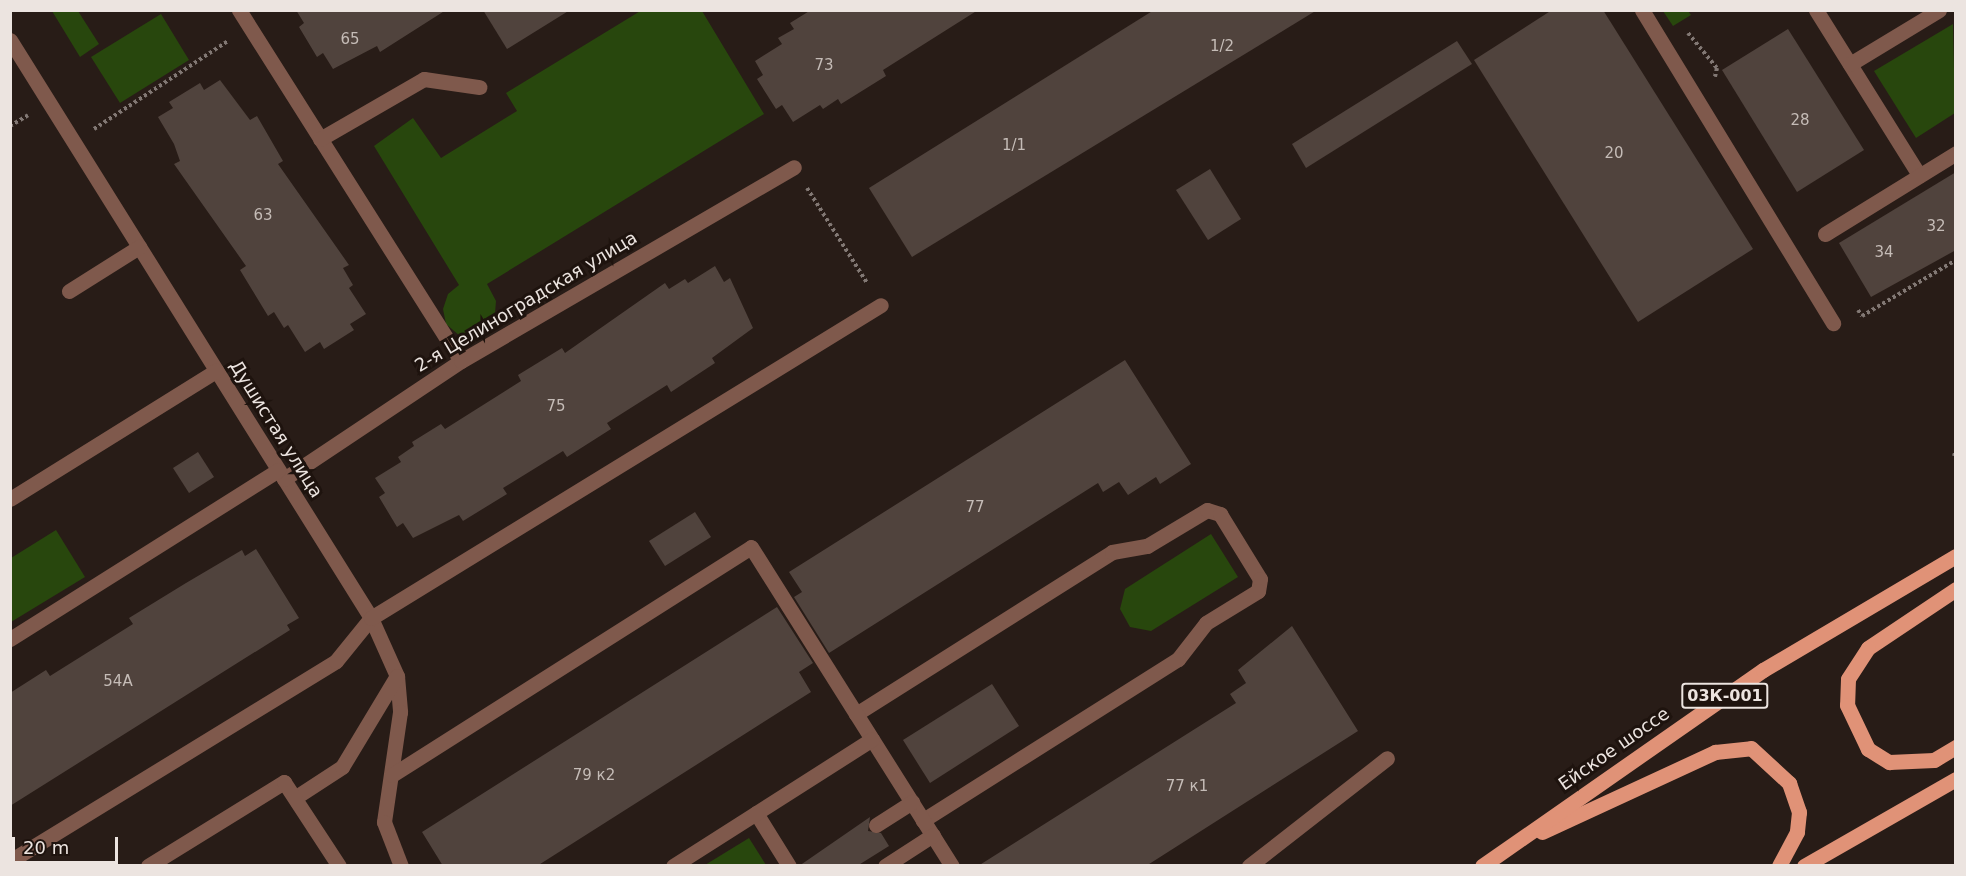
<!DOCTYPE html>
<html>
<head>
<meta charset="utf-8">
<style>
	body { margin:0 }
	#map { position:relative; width:1966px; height:876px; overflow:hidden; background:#281c17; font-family:"DejaVu Sans",sans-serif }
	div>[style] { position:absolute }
	.green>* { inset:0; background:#28470d }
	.building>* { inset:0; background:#50433d }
	.path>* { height:4px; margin-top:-2px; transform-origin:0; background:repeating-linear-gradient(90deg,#827874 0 3px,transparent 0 6px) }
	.minor>* { height:15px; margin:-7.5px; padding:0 7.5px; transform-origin:7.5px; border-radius:7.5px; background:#7f594c }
	.major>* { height:15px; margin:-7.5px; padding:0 7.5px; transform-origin:7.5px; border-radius:7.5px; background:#e09277 }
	span { translate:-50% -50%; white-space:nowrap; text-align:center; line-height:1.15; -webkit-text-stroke:6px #1e130e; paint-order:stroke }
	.number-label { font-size:15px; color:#c5bcb7 }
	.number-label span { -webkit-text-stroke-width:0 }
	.shield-label span { padding:2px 4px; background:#1e130e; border:2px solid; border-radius:4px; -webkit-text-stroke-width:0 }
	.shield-label { font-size:16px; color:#ece4e0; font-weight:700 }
	.street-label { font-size:18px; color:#ece4e0 }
	.frame { position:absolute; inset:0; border:12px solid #ece4e0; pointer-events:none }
	.scale { position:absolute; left:12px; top:837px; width:106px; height:27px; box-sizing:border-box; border:3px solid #ece4e0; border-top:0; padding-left:8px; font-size:18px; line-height:21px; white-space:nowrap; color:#ece4e0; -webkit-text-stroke:4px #1e130e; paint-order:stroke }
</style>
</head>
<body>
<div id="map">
	<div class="green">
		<div style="clip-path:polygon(642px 10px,702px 11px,764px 114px,487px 284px,496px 301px,494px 326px,471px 337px,460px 336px,446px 324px,443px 309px,448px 294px,459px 285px,374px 146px,413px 118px,441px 158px,517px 111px,506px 93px)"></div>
		<div style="clip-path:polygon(52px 11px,78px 11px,99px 44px,80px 57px)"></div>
		<div style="clip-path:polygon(1663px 11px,1688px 11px,1691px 15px,1673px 26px)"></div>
		<div style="clip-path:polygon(161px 14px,189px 60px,120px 103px,91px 57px)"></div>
		<div style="clip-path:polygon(1953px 24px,1955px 113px,1916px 138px,1874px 71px)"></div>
		<div style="clip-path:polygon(56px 530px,85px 577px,11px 622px,11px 558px)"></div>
		<div style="clip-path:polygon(1211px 534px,1238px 577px,1151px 631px,1130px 627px,1120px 609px,1125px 589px)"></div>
		<div style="clip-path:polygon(749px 838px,766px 865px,705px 865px)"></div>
	</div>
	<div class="building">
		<div style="clip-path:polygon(296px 10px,446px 10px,380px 52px,377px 46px,333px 69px,323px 53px,317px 57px,299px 27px,304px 23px)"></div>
		<div style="clip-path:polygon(483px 10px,570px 10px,507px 49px)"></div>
		<div style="clip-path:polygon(811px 10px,978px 10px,883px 70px,886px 76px,841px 104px,838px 99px,823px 109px,820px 105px,793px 122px,782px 105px,776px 109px,757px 79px,763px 75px,755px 61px,782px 44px,778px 38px,794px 29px,790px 23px)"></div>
		<div style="clip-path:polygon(1154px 10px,1317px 10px,912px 257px,869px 188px)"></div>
		<div style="clip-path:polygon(1552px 10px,1603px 10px,1753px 249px,1638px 322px,1474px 60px)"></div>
		<div style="clip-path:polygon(1788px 29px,1864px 150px,1797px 192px,1722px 70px)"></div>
		<div style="clip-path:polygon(1457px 41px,1472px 64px,1306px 168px,1292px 144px)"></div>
		<div style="clip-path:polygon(220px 80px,250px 120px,257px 116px,283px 161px,278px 164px,349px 265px,343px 268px,353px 285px,349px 288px,366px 314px,350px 324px,354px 330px,324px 349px,320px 342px,305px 352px,288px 325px,284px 328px,274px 312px,268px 316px,240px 270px,246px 266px,174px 164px,180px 161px,174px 144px,158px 117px,173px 108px,169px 102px,200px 83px,204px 90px)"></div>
		<div style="clip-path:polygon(1210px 169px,1241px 219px,1208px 240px,1176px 190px)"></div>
		<div style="clip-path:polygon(1956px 172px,1956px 250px,1871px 297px,1839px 243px)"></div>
		<div style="clip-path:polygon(715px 266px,724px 282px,730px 278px,753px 328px,712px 358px,715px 363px,671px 392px,667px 385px,607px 423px,611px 429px,567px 457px,563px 451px,503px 488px,507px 494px,463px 521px,459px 515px,413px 538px,403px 523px,397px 527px,379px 497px,385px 493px,375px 478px,401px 462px,398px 457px,414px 446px,412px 442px,441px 424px,445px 429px,521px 381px,518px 375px,562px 348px,565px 353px,665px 283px,669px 289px,685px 279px,688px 283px)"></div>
		<div style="clip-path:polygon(1125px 360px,1191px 464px,1160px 484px,1156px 477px,1128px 495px,1119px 482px,1103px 492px,1098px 483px,829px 653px,794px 597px,802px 592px,789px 572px)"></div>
		<div style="clip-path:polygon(198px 452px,214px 477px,189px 493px,173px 468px)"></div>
		<div style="clip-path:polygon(695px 512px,711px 537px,665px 566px,649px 541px)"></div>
		<div style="clip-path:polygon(256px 549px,299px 618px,287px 625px,290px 630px,10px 806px,10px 693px,46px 670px,50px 676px,133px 624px,129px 618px,186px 583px,242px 550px,245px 556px)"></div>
		<div style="clip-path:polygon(777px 607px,813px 663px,799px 672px,811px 692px,537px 866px,443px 866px,422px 832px)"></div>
		<div style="clip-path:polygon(1292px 626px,1358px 731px,1146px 866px,978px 866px,1236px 703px,1230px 694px,1246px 683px,1238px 670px)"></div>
		<div style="clip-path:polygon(992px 684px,1019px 726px,930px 783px,903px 740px)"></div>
		<div style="clip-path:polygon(870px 817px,868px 831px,881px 833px,889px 846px,857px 866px,799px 866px)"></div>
	</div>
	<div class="path">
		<div style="left:1688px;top:33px;width:45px;rotate:50.4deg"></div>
		<div style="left:1717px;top:68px;width:9px;rotate:103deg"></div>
		<div style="left:10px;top:126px;width:21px;rotate:-31deg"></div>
		<div style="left:94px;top:129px;width:160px;rotate:-33.3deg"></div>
		<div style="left:807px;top:188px;width:112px;rotate:57.7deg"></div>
		<div style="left:1858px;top:310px;width:7px;rotate:56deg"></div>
		<div style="left:1862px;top:316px;width:109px;rotate:-30.8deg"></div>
		<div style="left:1954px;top:456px;width:6px;rotate:-72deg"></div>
	</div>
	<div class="minor">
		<div style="left:239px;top:10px;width:415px;rotate:57.7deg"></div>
		<div style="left:1642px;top:10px;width:367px;rotate:58.6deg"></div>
		<div style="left:1816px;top:10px;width:195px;rotate:58deg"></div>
		<div style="left:10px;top:40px;width:681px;rotate:58.01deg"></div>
		<div style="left:371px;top:618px;width:64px;rotate:65.9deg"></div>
		<div style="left:397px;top:676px;width:36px;rotate:85deg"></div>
		<div style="left:400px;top:712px;width:111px;rotate:98.3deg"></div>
		<div style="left:384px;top:822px;width:47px;rotate:68.9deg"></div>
		<div style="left:1850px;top:64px;width:104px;rotate:-31.2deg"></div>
		<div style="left:320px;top:139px;width:120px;rotate:-30deg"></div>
		<div style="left:424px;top:79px;width:56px;rotate:8.3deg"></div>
		<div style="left:1825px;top:234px;width:154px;rotate:-31.7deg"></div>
		<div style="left:69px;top:291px;width:83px;rotate:-32.2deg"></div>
		<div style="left:284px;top:479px;width:213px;rotate:-33.7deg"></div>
		<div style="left:461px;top:361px;width:385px;rotate:-30.2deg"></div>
		<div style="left:10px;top:499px;width:243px;rotate:-31.9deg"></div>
		<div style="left:10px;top:639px;width:317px;rotate:-32.2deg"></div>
		<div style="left:856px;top:714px;width:303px;rotate:-32.3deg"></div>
		<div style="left:1112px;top:552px;width:36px;rotate:-10deg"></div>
		<div style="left:1147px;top:546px;width:70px;rotate:-31deg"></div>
		<div style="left:1207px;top:510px;width:14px;rotate:17deg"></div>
		<div style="left:1220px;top:514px;width:76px;rotate:58.4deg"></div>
		<div style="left:1260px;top:579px;width:12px;rotate:99deg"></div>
		<div style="left:1258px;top:591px;width:61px;rotate:148.4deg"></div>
		<div style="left:1206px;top:623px;width:46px;rotate:127.9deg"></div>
		<div style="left:1178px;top:659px;width:302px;rotate:147.7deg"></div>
		<div style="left:392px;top:775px;width:425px;rotate:-32.4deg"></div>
		<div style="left:751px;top:547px;width:377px;rotate:57.8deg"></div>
		<div style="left:296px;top:797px;width:55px;rotate:-33.1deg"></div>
		<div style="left:342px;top:767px;width:106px;rotate:-58.9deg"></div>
		<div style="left:756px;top:813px;width:62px;rotate:58.1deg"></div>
		<div style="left:876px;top:825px;width:43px;rotate:-32.6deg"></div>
		<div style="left:10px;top:861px;width:382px;rotate:-31.5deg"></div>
		<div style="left:336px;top:661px;width:55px;rotate:-50.9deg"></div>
		<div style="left:371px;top:618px;width:598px;rotate:-31.54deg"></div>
		<div style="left:148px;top:866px;width:160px;rotate:-31.7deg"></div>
		<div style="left:284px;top:782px;width:100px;rotate:56.8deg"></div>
		<div style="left:673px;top:866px;width:236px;rotate:-32.5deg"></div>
		<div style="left:885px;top:866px;width:57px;rotate:-32.9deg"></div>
		<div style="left:1249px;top:866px;width:175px;rotate:-38deg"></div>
	</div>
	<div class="major">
		<div style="left:1956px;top:589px;width:106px;rotate:146.2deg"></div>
		<div style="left:1868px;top:648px;width:37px;rotate:123deg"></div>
		<div style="left:1848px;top:679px;width:26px;rotate:92deg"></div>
		<div style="left:1847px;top:705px;width:49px;rotate:64.5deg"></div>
		<div style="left:1868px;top:749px;width:25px;rotate:32deg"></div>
		<div style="left:1889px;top:762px;width:45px;rotate:-2.5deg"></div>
		<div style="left:1934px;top:760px;width:26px;rotate:-31deg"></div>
		<div style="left:1542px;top:832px;width:191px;rotate:-24.8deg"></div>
		<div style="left:1715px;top:752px;width:36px;rotate:-6deg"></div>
		<div style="left:1751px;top:748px;width:52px;rotate:42.6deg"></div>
		<div style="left:1789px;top:783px;width:31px;rotate:71deg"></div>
		<div style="left:1799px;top:812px;width:20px;rotate:96deg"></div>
		<div style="left:1797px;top:832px;width:38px;rotate:118deg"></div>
		<div style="left:1482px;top:866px;width:343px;rotate:-34.9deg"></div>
		<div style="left:1763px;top:670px;width:224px;rotate:-30.6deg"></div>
		<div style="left:1804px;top:866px;width:175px;rotate:-29.8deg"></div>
	</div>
	<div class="number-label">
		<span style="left:350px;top:40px">65</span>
		<span style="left:1222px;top:47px">1/2</span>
		<span style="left:824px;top:66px">73</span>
		<span style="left:1800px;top:121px">28</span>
		<span style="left:1014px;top:146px">1/1</span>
		<span style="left:1614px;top:154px">20</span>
		<span style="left:263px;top:216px">63</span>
		<span style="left:1936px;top:227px">32</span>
		<span style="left:1884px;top:253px">34</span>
		<span style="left:556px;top:407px">75</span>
		<span style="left:975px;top:508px">77</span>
		<span style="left:118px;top:682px">54А</span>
		<span style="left:594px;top:776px">79 к2</span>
		<span style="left:1187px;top:787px">77 к1</span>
	</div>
	<div class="shield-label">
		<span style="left:1725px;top:696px">03К-001</span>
	</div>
	<div class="street-label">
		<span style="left:526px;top:302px;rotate:-31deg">2-я Целиноградская улица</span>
		<span style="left:276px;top:429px;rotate:58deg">Душистая улица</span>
		<span style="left:1614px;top:749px;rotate:-35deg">Ейское шоссе</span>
	</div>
	<div class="frame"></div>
	<div class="scale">20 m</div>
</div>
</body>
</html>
